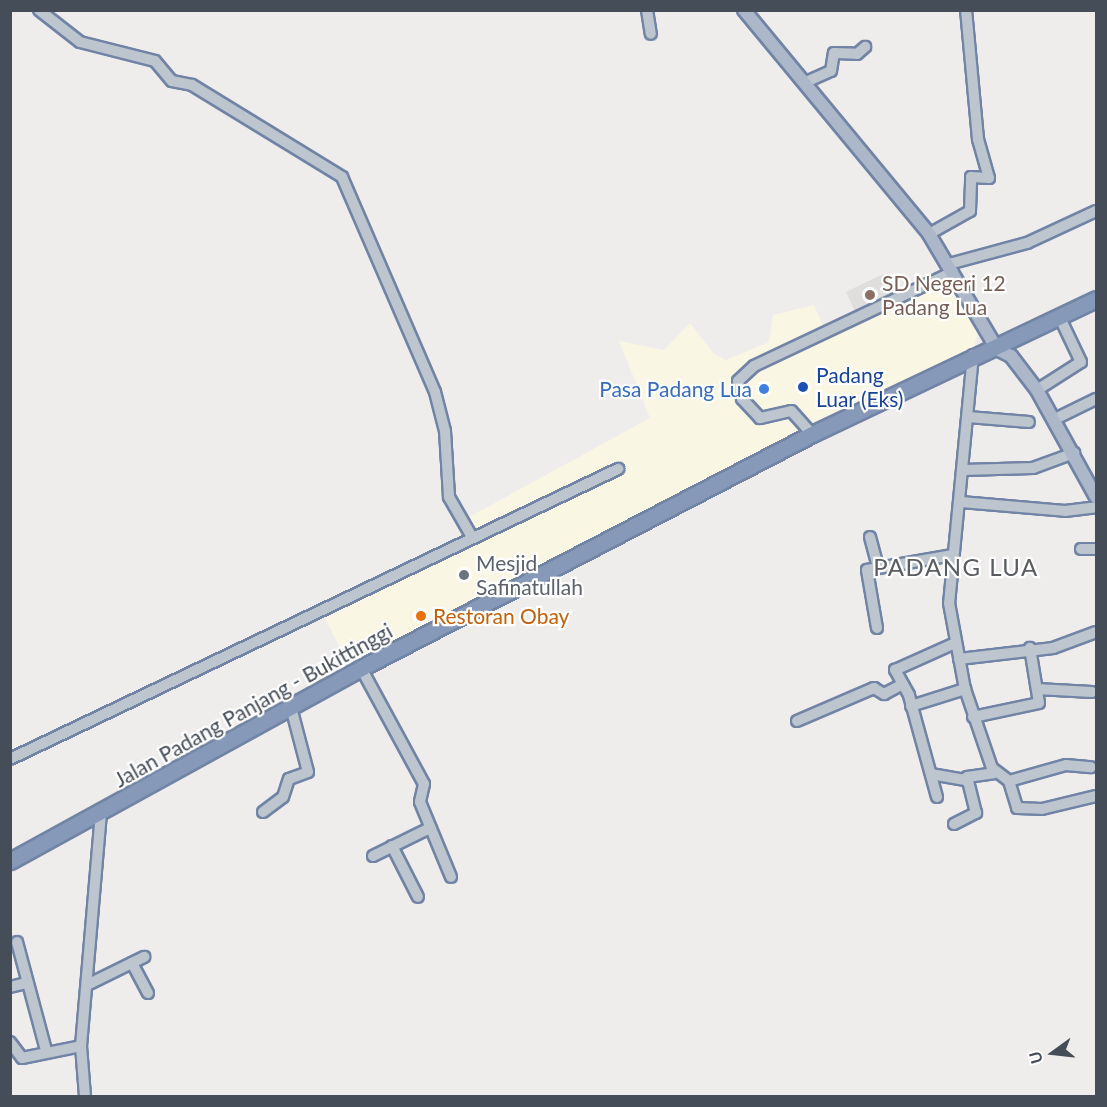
<!DOCTYPE html>
<html>
<head>
<meta charset="utf-8">
<style>
	body { margin:0 }
	#map { position:relative; width:1107px; height:1107px; overflow:hidden; background:#efecec; font-family:Lato,sans-serif }
	div>[style] { position:absolute }
	.commercial>* { inset:0; background:#faf6e4 }
	.education>* { inset:0; background:#e0dddd }
	.roads { filter:drop-shadow(2px 0 #7184a5) drop-shadow(-2px 0 #7184a5) drop-shadow(0 2px #7184a5) drop-shadow(0 -2px #7184a5) }
	.minor>* { height:10px; margin:-5px; padding:0 5px; transform-origin:5px; border-radius:5px; background:#bdc5ce }
	.major>* { height:12px; margin:-6px; padding:0 6px; transform-origin:6px; border-radius:6px; background:#acb8ca }
	.highway>* { height:15px; margin:-7.5px; padding:0 7.5px; transform-origin:7.5px; border-radius:7.5px; background:#8699b9 }
	.dots>* { width:16px; height:16px; translate:-50% -50%; box-sizing:border-box; border:3px solid #fff; border-radius:50% }
	span { translate:-50% -50%; white-space:nowrap; text-align:center; line-height:1.15; -webkit-text-stroke:4.5px #fff; paint-order:stroke }
	.education-label { font-size:21px; color:#785e54 }
	.left { translate:0 -50%; text-align:left }
	.transit-label { font-size:21px; color:#164399 }
	.shop-label { font-size:21px; color:#366cbe }
	.right { translate:-100% -50%; text-align:right }
	.worship-label { font-size:21px; color:#5b616d }
	.food-label { font-size:21px; color:#c56008 }
	.street-label { font-size:21px; color:#454d58 }
	.quarter-label { font-size:24px; color:#595c60; letter-spacing:1.5px }
	.frame { position:absolute; inset:0; border:12px solid #454d58; pointer-events:none }
	.north { position:absolute; left:1023px; top:1023px; width:60px; height:60px; -webkit-text-stroke:4px #fff; paint-order:stroke; rotate:255deg; font-size:16px; font-weight:700; line-height:24px; text-align:center; color:#454d58 }
	.north::after { content:''; display:block; margin:auto; width:21px; height:27px; background:#454d58; clip-path:polygon(50% 0,100% 100%,50% 72%,0 100%) }
</style>
</head>
<body>
<div id="map">
	<div class="commercial">
		<div style="clip-path:polygon(948px 279px,979px 327px,974px 347px,348px 664px,321px 610px,467px 537px,460px 522px,650px 418px,619px 341px,664px 350px,690px 323px,714px 354px,726px 360px,769px 342px,773px 315px,814px 305px,825px 331px)"></div>
	</div>
	<div class="education">
		<div style="clip-path:polygon(883px 274px,895px 299px,857px 316px,846px 292px)"></div>
	</div>
	<div class="roads">
		<div class="minor">
			<div style="left:39px;top:10px;width:52px;rotate:38deg"></div>
			<div style="left:80px;top:42px;width:77px;rotate:14.2deg"></div>
			<div style="left:155px;top:61px;width:26px;rotate:50deg"></div>
			<div style="left:172px;top:81px;width:20px;rotate:11deg"></div>
			<div style="left:192px;top:85px;width:176px;rotate:31.5deg"></div>
			<div style="left:342px;top:177px;width:234px;rotate:66.6deg"></div>
			<div style="left:435px;top:392px;width:40px;rotate:75.6deg"></div>
			<div style="left:445px;top:431px;width:66px;rotate:86.5deg"></div>
			<div style="left:449px;top:497px;width:46px;rotate:60.1deg"></div>
			<div style="left:647px;top:10px;width:24px;rotate:81deg"></div>
			<div style="left:806px;top:82px;width:27px;rotate:-24deg"></div>
			<div style="left:831px;top:71px;width:18px;rotate:-81deg"></div>
			<div style="left:834px;top:53px;width:23px;rotate:2deg"></div>
			<div style="left:857px;top:54px;width:11px;rotate:-41deg"></div>
			<div style="left:929px;top:234px;width:47px;rotate:-29.3deg"></div>
			<div style="left:970px;top:211px;width:34px;rotate:-88deg"></div>
			<div style="left:971px;top:177px;width:18px;rotate:3deg"></div>
			<div style="left:989px;top:178px;width:41px;rotate:-105.8deg"></div>
			<div style="left:978px;top:139px;width:130px;rotate:-95.3deg"></div>
			<div style="left:949px;top:264px;width:81px;rotate:-15.1deg"></div>
			<div style="left:1027px;top:243px;width:76px;rotate:-24.9deg"></div>
			<div style="left:973px;top:355px;width:249px;rotate:95.5deg"></div>
			<div style="left:949px;top:603px;width:87px;rotate:79.5deg"></div>
			<div style="left:965px;top:689px;width:83px;rotate:71.1deg"></div>
			<div style="left:992px;top:768px;width:21px;rotate:37deg"></div>
			<div style="left:1009px;top:781px;width:28px;rotate:73deg"></div>
			<div style="left:1017px;top:808px;width:25px;rotate:2deg"></div>
			<div style="left:1042px;top:809px;width:56px;rotate:-13.5deg"></div>
			<div style="left:1037px;top:390px;width:52px;rotate:-32.5deg"></div>
			<div style="left:1081px;top:362px;width:49px;rotate:-115.5deg"></div>
			<div style="left:968px;top:417px;width:61px;rotate:4.7deg"></div>
			<div style="left:1055px;top:419px;width:46px;rotate:-26deg"></div>
			<div style="left:812px;top:434px;width:31px;rotate:-132deg"></div>
			<div style="left:791px;top:411px;width:32px;rotate:167deg"></div>
			<div style="left:760px;top:418px;width:26px;rotate:-133deg"></div>
			<div style="left:742px;top:399px;width:18px;rotate:-103deg"></div>
			<div style="left:738px;top:381px;width:22px;rotate:-43deg"></div>
			<div style="left:754px;top:366px;width:220px;rotate:-25.3deg"></div>
			<div style="left:963px;top:470px;width:70px;rotate:-1.6deg"></div>
			<div style="left:1033px;top:468px;width:44px;rotate:-20.1deg"></div>
			<div style="left:961px;top:502px;width:104px;rotate:4.9deg"></div>
			<div style="left:1065px;top:511px;width:31px;rotate:-7deg"></div>
			<div style="left:870px;top:537px;width:31px;rotate:75deg"></div>
			<div style="left:1081px;top:549px;width:15px"></div>
			<div style="left:877px;top:628px;width:59px;rotate:-99.8deg"></div>
			<div style="left:867px;top:570px;width:87px;rotate:-9.9deg"></div>
			<div style="left:959px;top:659px;width:95px;rotate:-6.7deg"></div>
			<div style="left:1053px;top:648px;width:46px;rotate:-20.4deg"></div>
			<div style="left:361px;top:668px;width:132px;rotate:61.5deg"></div>
			<div style="left:424px;top:784px;width:18px;rotate:103deg"></div>
			<div style="left:420px;top:802px;width:81px;rotate:67.5deg"></div>
			<div style="left:1037px;top:689px;width:55px;rotate:3.1deg"></div>
			<div style="left:911px;top:706px;width:57px;rotate:-17.5deg"></div>
			<div style="left:973px;top:717px;width:67px;rotate:-12deg"></div>
			<div style="left:1039px;top:703px;width:56px;rotate:-99.3deg"></div>
			<div style="left:797px;top:721px;width:84px;rotate:-23.2deg"></div>
			<div style="left:874px;top:688px;width:12px;rotate:31deg"></div>
			<div style="left:884px;top:694px;width:19px;rotate:-28deg"></div>
			<div style="left:10px;top:759px;width:674px;rotate:-25.5deg"></div>
			<div style="left:931px;top:774px;width:36px;rotate:10deg"></div>
			<div style="left:1009px;top:781px;width:59px;rotate:-15.7deg"></div>
			<div style="left:1066px;top:765px;width:25px;rotate:5deg"></div>
			<div style="left:937px;top:797px;width:106px;rotate:-105.4deg"></div>
			<div style="left:909px;top:695px;width:29px;rotate:-119deg"></div>
			<div style="left:895px;top:670px;width:66px;rotate:-24.2deg"></div>
			<div style="left:263px;top:812px;width:25px;rotate:-37deg"></div>
			<div style="left:283px;top:797px;width:19px;rotate:-72deg"></div>
			<div style="left:289px;top:779px;width:20px;rotate:-20deg"></div>
			<div style="left:308px;top:772px;width:67px;rotate:-104.7deg"></div>
			<div style="left:954px;top:824px;width:25px;rotate:-27deg"></div>
			<div style="left:976px;top:813px;width:37px;rotate:-104deg"></div>
			<div style="left:967px;top:777px;width:27px;rotate:-8deg"></div>
			<div style="left:392px;top:846px;width:57px;rotate:63deg"></div>
			<div style="left:373px;top:856px;width:64px;rotate:-26.2deg"></div>
			<div style="left:17px;top:942px;width:112px;rotate:75deg"></div>
			<div style="left:132px;top:963px;width:34px;rotate:62deg"></div>
			<div style="left:87px;top:985px;width:64px;rotate:-26.2deg"></div>
			<div style="left:10px;top:987px;width:16px;rotate:-14deg"></div>
			<div style="left:10px;top:1042px;width:20px;rotate:53deg"></div>
			<div style="left:22px;top:1058px;width:60px;rotate:-11.5deg"></div>
			<div style="left:85px;top:1096px;width:50px;rotate:-94.6deg"></div>
			<div style="left:81px;top:1046px;width:234px;rotate:-85.1deg"></div>
		</div>
		<div class="major">
			<div style="left:744px;top:10px;width:291px;rotate:50.4deg"></div>
			<div style="left:929px;top:234px;width:134px;rotate:59.4deg"></div>
			<div style="left:997px;top:349px;width:16px;rotate:27deg"></div>
			<div style="left:1011px;top:356px;width:43px;rotate:52.6deg"></div>
			<div style="left:1037px;top:390px;width:122px;rotate:61.1deg"></div>
		</div>
		<div class="highway">
			<div style="left:10px;top:861px;width:401px;rotate:-28.8deg"></div>
			<div style="left:361px;top:668px;width:508px;rotate:-27.42deg"></div>
			<div style="left:812px;top:434px;width:314px;rotate:-25.4deg"></div>
		</div>
	</div>
	<div class="dots">
		<div style="left:870px;top:295px;background:#8d6e63"></div>
		<div style="left:803px;top:387px;background:#1a4fb4"></div>
		<div style="left:764px;top:389px;background:#3f7fe0"></div>
		<div style="left:464px;top:575px;background:#6b7280"></div>
		<div style="left:421px;top:616px;background:#e8710a"></div>
	</div>
	<div class="education-label">
		<span class="left" style="left:882px;top:295px">SD Negeri 12<br>Padang Lua</span>
	</div>
	<div class="transit-label">
		<span class="left" style="left:816px;top:387px">Padang<br>Luar (Eks)</span>
	</div>
	<div class="shop-label">
		<span class="right" style="left:752px;top:389px">Pasa Padang Lua</span>
	</div>
	<div class="worship-label">
		<span class="left" style="left:476px;top:575px">Mesjid<br>Safinatullah</span>
	</div>
	<div class="food-label">
		<span class="left" style="left:433px;top:616px">Restoran Obay</span>
	</div>
	<div class="street-label">
		<span style="left:253px;top:705px;rotate:-29deg">Jalan Padang Panjang - Bukittinggi</span>
	</div>
	<div class="quarter-label">
		<span style="left:956px;top:567px">PADANG LUA</span>
	</div>
	<div class="frame"></div>
	<div class="north">U</div>
</div>
</body>
</html>
